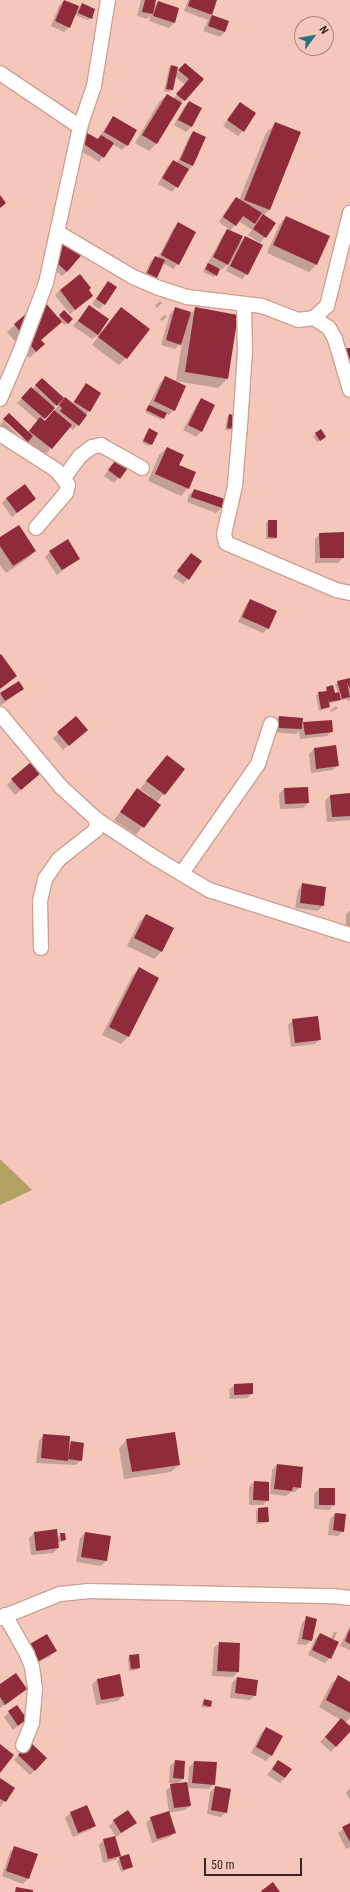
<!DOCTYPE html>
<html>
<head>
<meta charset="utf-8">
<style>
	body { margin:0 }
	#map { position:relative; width:350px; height:1892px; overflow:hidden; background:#f5c7bb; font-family:"Roboto Condensed",sans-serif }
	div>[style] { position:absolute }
	.green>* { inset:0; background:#b2a162 }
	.shadow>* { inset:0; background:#0003 }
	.building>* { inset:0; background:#902b3c }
	.roads { filter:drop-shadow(1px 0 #cda095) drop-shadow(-1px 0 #cda095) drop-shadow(0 1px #cda095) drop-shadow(0 -1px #cda095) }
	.minor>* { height:14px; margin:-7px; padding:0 7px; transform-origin:7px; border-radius:7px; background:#fff }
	span { translate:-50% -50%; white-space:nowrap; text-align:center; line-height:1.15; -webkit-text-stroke:4px #f5c7bb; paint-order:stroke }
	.north { position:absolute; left:294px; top:16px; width:40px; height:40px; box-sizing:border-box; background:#f5c7bb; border:1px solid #a9877e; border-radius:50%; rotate:58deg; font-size:11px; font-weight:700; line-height:16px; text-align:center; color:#382622 }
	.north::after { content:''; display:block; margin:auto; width:14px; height:18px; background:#2b707f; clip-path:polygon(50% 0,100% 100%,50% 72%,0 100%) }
	.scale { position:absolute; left:204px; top:1858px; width:98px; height:18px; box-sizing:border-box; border:2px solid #382622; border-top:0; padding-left:5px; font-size:12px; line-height:14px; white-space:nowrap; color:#382622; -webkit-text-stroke:3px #f5c7bb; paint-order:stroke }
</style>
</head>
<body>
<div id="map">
	<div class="green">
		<div style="clip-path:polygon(0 1159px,32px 1190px,0 1205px)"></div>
	</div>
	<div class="shadow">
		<div style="clip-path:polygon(141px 0,155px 0,153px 7px,158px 2px,174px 23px,169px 28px,149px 21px,151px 14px,147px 19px,137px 16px)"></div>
		<div style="clip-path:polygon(188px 0,216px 0,210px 15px,228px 22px,225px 32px,220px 37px,203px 31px,208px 20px,184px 11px)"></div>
		<div style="clip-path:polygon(64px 1px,79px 7px,82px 5px,91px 18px,88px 20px,75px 15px,69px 27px,64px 32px,51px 26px,59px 6px)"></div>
		<div style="clip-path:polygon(171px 66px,175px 75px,180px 69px,202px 79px,179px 105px,156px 144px,149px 151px,135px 143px,159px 102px,167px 95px,173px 99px,185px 85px,175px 76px,172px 90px,169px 92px,164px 91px,169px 68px)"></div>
		<div style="clip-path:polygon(189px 102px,201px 109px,191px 127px,186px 132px,174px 125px,184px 107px)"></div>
		<div style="clip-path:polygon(240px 103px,243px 131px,238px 136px,223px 126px)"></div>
		<div style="clip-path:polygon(113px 117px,127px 145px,122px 150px,112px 144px,99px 162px,76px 148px,82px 139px,97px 140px)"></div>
		<div style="clip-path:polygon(276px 123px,300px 133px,269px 210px,263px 216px,275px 224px,260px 243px,248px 235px,252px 230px,238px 221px,230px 231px,238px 244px,245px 237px,247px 274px,242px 279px,226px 271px,230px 262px,222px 270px,220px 268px,214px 277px,203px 272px,223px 235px,229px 229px,219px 222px,231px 203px,236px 198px,239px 200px,266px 133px)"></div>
		<div style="clip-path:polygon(193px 132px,193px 165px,172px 192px,158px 184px,168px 166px,173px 161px,177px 163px,189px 137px)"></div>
		<div style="clip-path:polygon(286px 217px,316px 265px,309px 272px,267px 253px,279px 225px)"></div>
		<div style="clip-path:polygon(178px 224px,178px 264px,173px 269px,163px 263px,156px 278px,151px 283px,143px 279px,150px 262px,155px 257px,158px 258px,173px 229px)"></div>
		<div style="clip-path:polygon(56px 254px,67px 271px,62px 276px,47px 263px)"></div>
		<div style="clip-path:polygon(108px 282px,104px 304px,99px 309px,92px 304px)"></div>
		<div style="clip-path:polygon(60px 290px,88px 290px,92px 296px,70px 314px,55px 295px)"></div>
		<div style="clip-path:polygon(42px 301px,57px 319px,64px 312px,71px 319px,65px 325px,61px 322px,40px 340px,36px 352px,29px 358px,7px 332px)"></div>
		<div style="clip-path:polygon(160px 301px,162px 303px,157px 308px,155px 305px)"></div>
		<div style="clip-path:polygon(89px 306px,102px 331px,121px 308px,126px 358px,119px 365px,92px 345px,100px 334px,92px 339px,73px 326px)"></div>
		<div style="clip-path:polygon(175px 309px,188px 316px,196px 309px,227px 379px,218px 388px,176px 381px,182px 342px,175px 349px,161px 345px,170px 314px)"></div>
		<div style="clip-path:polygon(165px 315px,167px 317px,162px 321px,160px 319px)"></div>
		<div style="clip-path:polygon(165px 378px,174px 410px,169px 415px,165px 413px,161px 420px,145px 412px,160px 383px)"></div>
		<div style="clip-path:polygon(42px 380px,62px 398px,42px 420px,44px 422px,60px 404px,72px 404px,86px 384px,89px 411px,73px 430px,69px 427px,44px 456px,26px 442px,22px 446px,0 426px,3px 420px,22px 439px,24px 437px,38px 421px,17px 403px)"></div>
		<div style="clip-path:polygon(202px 399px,214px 406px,201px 432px,196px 437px,183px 430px,197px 404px)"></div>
		<div style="clip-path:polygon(229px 415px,232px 428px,229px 430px,225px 430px,227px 418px)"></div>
		<div style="clip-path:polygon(149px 429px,151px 444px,149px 446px,142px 443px)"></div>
		<div style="clip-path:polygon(316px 434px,323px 439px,317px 442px,313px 436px)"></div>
		<div style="clip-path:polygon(167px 448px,178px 465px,188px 488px,181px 496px,148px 481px,159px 455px)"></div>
		<div style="clip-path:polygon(118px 458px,128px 466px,114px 483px,104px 476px)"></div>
		<div style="clip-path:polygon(194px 490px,223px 500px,221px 508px,216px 513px,187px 502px,189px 495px)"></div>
		<div style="clip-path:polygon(7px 498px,34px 499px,12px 517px,2px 503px)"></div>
		<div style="clip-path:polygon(269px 521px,276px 537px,274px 539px,266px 539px,266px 523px)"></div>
		<div style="clip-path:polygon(320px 534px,343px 558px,338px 563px,315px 563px,315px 539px)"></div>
		<div style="clip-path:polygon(0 539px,35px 551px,27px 559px,6px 573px,0 565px)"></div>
		<div style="clip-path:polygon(50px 552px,79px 558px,57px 575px,45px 557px)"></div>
		<div style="clip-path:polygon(191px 554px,188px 579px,183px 584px,173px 577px)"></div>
		<div style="clip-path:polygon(250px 600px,268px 628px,263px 633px,238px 622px,246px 605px)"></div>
		<div style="clip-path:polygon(350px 679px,350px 700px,347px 701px,347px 699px,340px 700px,328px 704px,329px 707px,326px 709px,319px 711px,316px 695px,325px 692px,327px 688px,334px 694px,338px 693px,335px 684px)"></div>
		<div style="clip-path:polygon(19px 683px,23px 689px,0 706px,0 695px)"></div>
		<div style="clip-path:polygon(336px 706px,338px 708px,331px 712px,330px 710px)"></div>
		<div style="clip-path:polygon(279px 717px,302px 726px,304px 723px,332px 731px,327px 736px,300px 739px,299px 731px,296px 734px,273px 732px,274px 722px)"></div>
		<div style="clip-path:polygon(76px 718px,81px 734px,63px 750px,53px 738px)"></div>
		<div style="clip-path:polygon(336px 746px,338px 765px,333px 770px,311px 773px,309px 754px,314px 749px)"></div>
		<div style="clip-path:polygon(167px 756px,184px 770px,156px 803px,159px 805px,136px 835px,114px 820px,137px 790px,149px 798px,150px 796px,140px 789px)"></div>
		<div style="clip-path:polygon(31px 763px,35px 778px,15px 795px,7px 785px)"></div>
		<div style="clip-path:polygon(284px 789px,308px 803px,303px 808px,280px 809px,279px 794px)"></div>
		<div style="clip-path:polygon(350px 794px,350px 820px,327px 822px,325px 801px,330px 796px)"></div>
		<div style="clip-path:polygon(303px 884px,323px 906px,318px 911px,295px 908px,298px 890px)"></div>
		<div style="clip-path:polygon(350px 910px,350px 937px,346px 937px,346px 915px)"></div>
		<div style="clip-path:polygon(146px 915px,173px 928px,161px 952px,154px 959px,127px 946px,139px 922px)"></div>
		<div style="clip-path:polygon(139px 968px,158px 978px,128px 1037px,121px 1044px,102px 1035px,132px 976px)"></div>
		<div style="clip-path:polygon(293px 1020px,320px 1039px,315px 1044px,291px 1047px,288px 1025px)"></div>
		<div style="clip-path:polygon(234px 1385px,252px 1393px,247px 1398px,230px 1399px,229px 1390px)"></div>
		<div style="clip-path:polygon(44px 1435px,68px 1445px,71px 1442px,81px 1460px,76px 1465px,36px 1463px,39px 1440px)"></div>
		<div style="clip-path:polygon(127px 1440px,179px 1465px,171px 1472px,124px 1479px,119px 1448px)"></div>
		<div style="clip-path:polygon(277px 1465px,300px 1487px,295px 1492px,291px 1492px,286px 1496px,270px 1494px,272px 1470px)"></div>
		<div style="clip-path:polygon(254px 1482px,268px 1500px,263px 1505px,249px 1505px,249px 1487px)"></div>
		<div style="clip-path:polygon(319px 1489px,334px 1505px,329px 1510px,314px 1509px,314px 1494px)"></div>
		<div style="clip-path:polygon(258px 1509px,268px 1521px,265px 1523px,256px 1524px,256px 1511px)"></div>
		<div style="clip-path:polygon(335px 1514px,343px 1531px,338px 1536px,328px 1535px,330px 1519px)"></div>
		<div style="clip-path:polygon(56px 1530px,57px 1537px,64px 1534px,65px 1540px,58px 1543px,58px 1548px,53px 1553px,31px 1555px,29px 1538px,34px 1533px)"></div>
		<div style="clip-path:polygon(85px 1533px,106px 1561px,101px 1566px,76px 1562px,80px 1538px)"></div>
		<div style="clip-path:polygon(307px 1618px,311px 1640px,306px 1645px,297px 1644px,302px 1623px)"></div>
		<div style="clip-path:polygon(350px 1626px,350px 1650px,340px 1646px)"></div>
		<div style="clip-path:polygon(334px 1632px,337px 1632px,334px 1639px,331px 1638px)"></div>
		<div style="clip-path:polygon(320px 1634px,330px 1658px,325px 1663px,308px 1655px,315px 1639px)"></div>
		<div style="clip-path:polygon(219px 1643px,238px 1672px,233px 1677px,212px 1676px,214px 1648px)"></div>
		<div style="clip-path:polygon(23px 1650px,55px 1651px,50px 1656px,32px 1666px)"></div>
		<div style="clip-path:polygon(130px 1656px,139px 1668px,137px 1670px,129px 1671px,128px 1659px)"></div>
		<div style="clip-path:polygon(339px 1677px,350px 1683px,350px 1718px,345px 1723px,350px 1727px,350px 1730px,331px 1752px,320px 1742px,341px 1720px,319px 1707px,331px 1684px)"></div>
		<div style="clip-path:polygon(237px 1678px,255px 1695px,250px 1700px,230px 1698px,232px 1683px)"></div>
		<div style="clip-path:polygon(98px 1679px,123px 1696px,118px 1701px,96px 1705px,92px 1684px)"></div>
		<div style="clip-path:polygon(0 1686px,26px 1689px,0 1708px)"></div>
		<div style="clip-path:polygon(204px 1700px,210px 1706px,208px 1708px,201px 1707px)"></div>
		<div style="clip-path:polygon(16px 1706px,26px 1719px,13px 1730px,4px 1717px)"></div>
		<div style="clip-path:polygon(266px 1728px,281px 1736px,271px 1756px,266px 1761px,251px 1753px,261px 1733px)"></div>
		<div style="clip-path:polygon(30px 1743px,46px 1758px,30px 1775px,14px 1760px)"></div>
		<div style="clip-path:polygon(175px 1761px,183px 1779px,177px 1784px,188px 1783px,189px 1767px,194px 1762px,214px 1784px,209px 1789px,187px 1788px,190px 1805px,185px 1810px,168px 1813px,175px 1832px,170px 1837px,152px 1843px,146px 1823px,151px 1818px,169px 1812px,166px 1790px,176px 1784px,169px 1783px,170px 1766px)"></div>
		<div style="clip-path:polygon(278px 1761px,285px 1778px,280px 1783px,267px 1775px)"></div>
		<div style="clip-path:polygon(0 1779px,14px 1788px,0 1807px)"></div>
		<div style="clip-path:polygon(215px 1787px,226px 1812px,221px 1817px,207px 1814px,210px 1792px)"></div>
		<div style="clip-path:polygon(350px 1788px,350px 1800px,346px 1793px)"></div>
		<div style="clip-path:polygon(87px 1806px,95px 1826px,90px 1830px,73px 1837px,65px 1818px,70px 1813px)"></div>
		<div style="clip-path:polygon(114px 1821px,135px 1823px,115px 1838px,120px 1855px,115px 1860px,103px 1863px,99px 1845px,104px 1840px,116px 1837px,109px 1826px)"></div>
		<div style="clip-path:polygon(350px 1824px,350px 1847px,346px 1849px,338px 1833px)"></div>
		<div style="clip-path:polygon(15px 1847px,28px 1879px,23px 1884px,2px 1876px,10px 1852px)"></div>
		<div style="clip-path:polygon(120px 1858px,132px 1867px,121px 1872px,117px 1861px)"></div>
	</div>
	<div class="building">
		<div style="clip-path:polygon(64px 0,79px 6px,70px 28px,55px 21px)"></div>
		<div style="clip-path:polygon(145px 0,156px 0,153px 14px,142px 12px)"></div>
		<div style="clip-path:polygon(190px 0,217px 0,212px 15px,188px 6px)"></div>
		<div style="clip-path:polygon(158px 1px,179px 8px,175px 23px,153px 16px)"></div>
		<div style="clip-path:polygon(82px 3px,95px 9px,92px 19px,78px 13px)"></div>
		<div style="clip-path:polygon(212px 15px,229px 21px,225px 32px,208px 26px)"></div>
		<div style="clip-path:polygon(185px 63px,204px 79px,185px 101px,176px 94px,189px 79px,178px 70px)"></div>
		<div style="clip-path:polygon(171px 65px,178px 67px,173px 90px,166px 89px)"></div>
		<div style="clip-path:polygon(167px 94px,182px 103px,157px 144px,142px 135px)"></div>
		<div style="clip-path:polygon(189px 101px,202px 108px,192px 127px,178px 120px)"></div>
		<div style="clip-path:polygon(240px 102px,256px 113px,244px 132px,227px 120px)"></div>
		<div style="clip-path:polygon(113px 116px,137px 130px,128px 146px,104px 132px)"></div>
		<div style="clip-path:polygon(275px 122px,301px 132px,270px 210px,244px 200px)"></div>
		<div style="clip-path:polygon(193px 131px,206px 137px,193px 166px,180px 160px)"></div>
		<div style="clip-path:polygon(87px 133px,98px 139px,101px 135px,114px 143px,104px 158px,81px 142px)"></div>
		<div style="clip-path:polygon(173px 160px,189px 169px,178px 188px,162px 178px)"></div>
		<div style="clip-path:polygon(0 195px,6px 203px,0 208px)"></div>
		<div style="clip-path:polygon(236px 197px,262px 213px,255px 224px,243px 216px,236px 226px,223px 217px)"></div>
		<div style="clip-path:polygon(263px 214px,276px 223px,266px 238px,253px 229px)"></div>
		<div style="clip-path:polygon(286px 216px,330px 236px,317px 265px,273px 245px)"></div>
		<div style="clip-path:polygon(178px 222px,196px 232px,179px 265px,161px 255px)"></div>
		<div style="clip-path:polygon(227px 229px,243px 236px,228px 265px,213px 257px)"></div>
		<div style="clip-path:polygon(67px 235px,85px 251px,67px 272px,51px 258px,57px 246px)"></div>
		<div style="clip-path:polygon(245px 236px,263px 245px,248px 275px,230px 266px)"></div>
		<div style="clip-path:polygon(155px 256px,165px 260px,157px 278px,147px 273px)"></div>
		<div style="clip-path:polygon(208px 263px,220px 269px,217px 276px,205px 269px)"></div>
		<div style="clip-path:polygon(80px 274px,91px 288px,89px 290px,93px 296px,75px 310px,60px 290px)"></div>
		<div style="clip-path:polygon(108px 281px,117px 287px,105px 305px,96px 299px)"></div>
		<div style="clip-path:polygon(43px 300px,62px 322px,41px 340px,45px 344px,36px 352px,14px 324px)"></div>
		<div style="clip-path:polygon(89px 305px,109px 319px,98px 335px,78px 321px)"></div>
		<div style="clip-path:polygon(121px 307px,150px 329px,127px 359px,98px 337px)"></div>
		<div style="clip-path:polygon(175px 307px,191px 312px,181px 345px,166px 340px)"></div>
		<div style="clip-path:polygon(195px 307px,238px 315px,228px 379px,185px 372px)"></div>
		<div style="clip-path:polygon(64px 310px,73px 319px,68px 324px,59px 315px)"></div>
		<div style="clip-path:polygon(346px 348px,350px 348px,350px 381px,349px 381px)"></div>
		<div style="clip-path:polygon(165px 376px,186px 386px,175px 411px,154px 401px)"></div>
		<div style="clip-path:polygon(42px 378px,64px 398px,57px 406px,35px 385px)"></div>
		<div style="clip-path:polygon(86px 383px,101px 393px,90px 412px,74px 402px)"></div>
		<div style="clip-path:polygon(31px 387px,55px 408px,45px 419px,21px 398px)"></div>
		<div style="clip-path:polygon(65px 397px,87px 415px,79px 426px,60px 411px,62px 408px,59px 405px)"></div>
		<div style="clip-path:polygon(201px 398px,215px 405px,202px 432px,188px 425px)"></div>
		<div style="clip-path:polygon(149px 405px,167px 413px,164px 419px,146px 410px)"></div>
		<div style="clip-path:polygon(54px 410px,72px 425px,52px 449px,29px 431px,40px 417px,45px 421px)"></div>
		<div style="clip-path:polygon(9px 413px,33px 436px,28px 442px,3px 419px)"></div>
		<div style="clip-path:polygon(229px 414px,234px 415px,233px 429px,227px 428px)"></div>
		<div style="clip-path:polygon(149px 428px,158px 433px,152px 445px,143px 441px)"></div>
		<div style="clip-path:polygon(321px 429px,326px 437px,320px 441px,315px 433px)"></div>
		<div style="clip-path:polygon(167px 447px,184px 455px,179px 465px,196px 472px,189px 489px,155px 474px)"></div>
		<div style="clip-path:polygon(118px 457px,130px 465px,120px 479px,108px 470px)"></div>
		<div style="clip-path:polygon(25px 484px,36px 499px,17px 513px,6px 498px)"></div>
		<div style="clip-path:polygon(194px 489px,225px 499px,222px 508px,191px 497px)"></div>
		<div style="clip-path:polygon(268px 520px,277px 520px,277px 538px,268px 537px)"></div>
		<div style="clip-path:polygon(19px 525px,36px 551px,13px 566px,0 546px,0 537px)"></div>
		<div style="clip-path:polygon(344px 532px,344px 558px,320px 558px,319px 533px)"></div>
		<div style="clip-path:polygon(68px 539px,80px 559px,62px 570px,49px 551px)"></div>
		<div style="clip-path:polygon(191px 553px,202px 561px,189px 580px,177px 571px)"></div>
		<div style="clip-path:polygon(250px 599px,277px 611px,269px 629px,242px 617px)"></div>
		<div style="clip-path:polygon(1px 654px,17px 676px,0 689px,0 655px)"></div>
		<div style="clip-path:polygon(350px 678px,350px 689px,347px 682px,350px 697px,342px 699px,337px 681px)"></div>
		<div style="clip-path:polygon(19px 681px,24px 689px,5px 701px,0 693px)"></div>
		<div style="clip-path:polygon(333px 685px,335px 693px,339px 692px,341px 700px,329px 702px,327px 695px,330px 707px,321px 709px,318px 692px,327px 691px,326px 687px)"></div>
		<div style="clip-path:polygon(76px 716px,88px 730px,69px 746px,57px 732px)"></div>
		<div style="clip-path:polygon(279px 716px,303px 718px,302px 729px,278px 728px)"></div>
		<div style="clip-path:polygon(332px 720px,333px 732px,305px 735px,303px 722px)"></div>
		<div style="clip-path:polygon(336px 745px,339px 766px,316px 769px,314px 748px)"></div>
		<div style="clip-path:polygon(167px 755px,185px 769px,165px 795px,146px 781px)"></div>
		<div style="clip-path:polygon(31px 762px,41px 773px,21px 790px,11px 779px)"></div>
		<div style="clip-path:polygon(308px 787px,309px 803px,285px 804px,284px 788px)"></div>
		<div style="clip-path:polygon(137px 788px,161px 805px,144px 828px,120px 812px)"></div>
		<div style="clip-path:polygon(350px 793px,350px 816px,332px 817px,330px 795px)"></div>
		<div style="clip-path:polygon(302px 883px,326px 887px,324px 906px,300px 903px)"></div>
		<div style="clip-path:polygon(146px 914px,174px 928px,162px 952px,134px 938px)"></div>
		<div style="clip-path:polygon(139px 967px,159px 978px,129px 1037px,109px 1027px)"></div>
		<div style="clip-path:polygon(318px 1016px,321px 1040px,295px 1043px,292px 1019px)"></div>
		<div style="clip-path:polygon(253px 1383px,253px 1394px,234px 1395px,234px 1384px)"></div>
		<div style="clip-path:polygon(175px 1432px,180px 1465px,132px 1472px,126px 1439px)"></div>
		<div style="clip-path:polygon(43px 1434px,70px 1436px,68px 1461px,41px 1458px)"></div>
		<div style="clip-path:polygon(71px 1441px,84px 1443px,82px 1461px,68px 1459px)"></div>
		<div style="clip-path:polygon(277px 1464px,303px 1467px,301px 1488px,293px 1487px,292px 1491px,274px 1489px)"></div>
		<div style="clip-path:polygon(254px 1481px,269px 1482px,269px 1501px,253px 1500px)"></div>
		<div style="clip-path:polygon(319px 1488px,335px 1488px,335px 1505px,319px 1505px)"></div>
		<div style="clip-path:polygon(268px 1507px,269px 1522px,258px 1522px,258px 1508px)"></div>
		<div style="clip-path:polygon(335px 1513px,346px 1514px,344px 1532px,333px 1530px)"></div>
		<div style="clip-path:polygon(57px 1529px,59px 1548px,36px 1551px,34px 1532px)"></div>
		<div style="clip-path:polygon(85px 1532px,111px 1536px,107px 1561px,81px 1557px)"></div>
		<div style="clip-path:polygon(60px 1533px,65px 1533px,66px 1540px,61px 1541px)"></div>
		<div style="clip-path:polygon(306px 1616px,317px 1619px,312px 1641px,302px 1639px)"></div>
		<div style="clip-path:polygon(350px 1628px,350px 1644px,345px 1641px)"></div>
		<div style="clip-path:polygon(320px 1633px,339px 1642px,331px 1659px,312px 1650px)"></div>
		<div style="clip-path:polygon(47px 1634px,57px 1651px,37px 1662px,28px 1645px)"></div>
		<div style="clip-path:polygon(219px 1642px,240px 1643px,239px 1672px,217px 1671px)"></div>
		<div style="clip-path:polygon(139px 1654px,140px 1668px,131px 1669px,129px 1655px)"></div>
		<div style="clip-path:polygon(16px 1673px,27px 1689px,5px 1705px,0 1697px,0 1684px)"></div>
		<div style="clip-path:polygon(120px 1674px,124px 1696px,101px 1700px,97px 1679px)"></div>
		<div style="clip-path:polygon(338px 1675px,350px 1682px,350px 1713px,326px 1700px)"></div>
		<div style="clip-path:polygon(237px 1677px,258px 1680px,256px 1696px,235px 1693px)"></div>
		<div style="clip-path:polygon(204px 1699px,212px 1701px,211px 1707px,203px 1705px)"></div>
		<div style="clip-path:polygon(17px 1705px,27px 1719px,18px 1726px,8px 1711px)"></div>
		<div style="clip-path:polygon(341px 1718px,350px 1726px,350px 1732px,336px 1747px,325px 1737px)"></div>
		<div style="clip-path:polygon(266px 1727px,283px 1736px,272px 1756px,256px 1747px)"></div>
		<div style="clip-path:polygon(30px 1742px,47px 1758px,35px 1771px,18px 1755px)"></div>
		<div style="clip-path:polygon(0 1744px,14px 1755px,0 1773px)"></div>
		<div style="clip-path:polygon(175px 1760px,185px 1761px,184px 1779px,173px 1778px)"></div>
		<div style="clip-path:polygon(278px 1760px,292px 1769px,285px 1778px,272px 1769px)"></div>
		<div style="clip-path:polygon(194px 1761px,217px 1762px,215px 1785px,192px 1783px)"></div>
		<div style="clip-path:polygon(0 1778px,15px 1788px,6px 1802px,0 1799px)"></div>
		<div style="clip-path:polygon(187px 1782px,191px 1806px,174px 1808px,170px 1784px)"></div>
		<div style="clip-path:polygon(215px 1786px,231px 1789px,227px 1813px,211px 1810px)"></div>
		<div style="clip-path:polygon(87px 1805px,96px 1826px,78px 1833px,70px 1812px)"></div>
		<div style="clip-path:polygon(128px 1810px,137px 1823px,121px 1833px,113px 1820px)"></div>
		<div style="clip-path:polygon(169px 1811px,176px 1833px,157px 1839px,150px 1817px)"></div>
		<div style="clip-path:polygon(350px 1823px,350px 1842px,342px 1827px)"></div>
		<div style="clip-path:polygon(115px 1836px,121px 1856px,108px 1859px,103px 1839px)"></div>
		<div style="clip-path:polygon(14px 1846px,38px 1854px,29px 1879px,6px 1871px)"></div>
		<div style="clip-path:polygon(129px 1854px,133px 1867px,123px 1870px,119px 1857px)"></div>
		<div style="clip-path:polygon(273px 1882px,280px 1892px,262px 1892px,261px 1891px)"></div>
		<div style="clip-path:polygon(16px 1887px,33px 1890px,33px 1892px,15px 1892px)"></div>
	</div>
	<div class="roads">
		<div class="minor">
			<div style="left:0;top:73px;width:97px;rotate:34deg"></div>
			<div style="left:57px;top:232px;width:88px;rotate:30.6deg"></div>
			<div style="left:133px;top:277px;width:25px;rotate:23deg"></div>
			<div style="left:156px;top:287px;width:33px;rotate:18deg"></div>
			<div style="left:187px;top:297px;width:76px;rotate:6.8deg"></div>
			<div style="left:262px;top:306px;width:39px;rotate:21deg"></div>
			<div style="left:298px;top:320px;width:16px;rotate:-7deg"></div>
			<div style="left:314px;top:318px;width:18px;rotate:-43deg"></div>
			<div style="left:327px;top:306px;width:96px;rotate:-76.1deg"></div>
			<div style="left:244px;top:304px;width:47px;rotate:88.8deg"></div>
			<div style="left:245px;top:351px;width:75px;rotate:93.8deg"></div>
			<div style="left:240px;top:426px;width:60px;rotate:94.8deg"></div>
			<div style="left:235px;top:486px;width:49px;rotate:102.9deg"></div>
			<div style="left:224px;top:534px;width:9px;rotate:77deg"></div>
			<div style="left:226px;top:543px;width:120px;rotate:23.1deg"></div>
			<div style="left:336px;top:590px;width:14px;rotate:12deg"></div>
			<div style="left:314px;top:318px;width:18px;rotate:34deg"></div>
			<div style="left:329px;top:328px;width:13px;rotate:61deg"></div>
			<div style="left:335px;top:339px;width:53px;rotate:73.6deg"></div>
			<div style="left:0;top:399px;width:51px;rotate:-66.9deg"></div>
			<div style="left:20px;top:352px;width:74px;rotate:-69.4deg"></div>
			<div style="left:46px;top:283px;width:160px;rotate:-77.7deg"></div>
			<div style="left:80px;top:127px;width:43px;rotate:-71.1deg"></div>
			<div style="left:94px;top:86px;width:87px;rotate:-80.8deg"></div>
			<div style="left:0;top:434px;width:67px;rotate:32.7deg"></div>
			<div style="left:56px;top:470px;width:19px;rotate:51deg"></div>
			<div style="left:68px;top:485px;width:8px;rotate:104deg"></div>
			<div style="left:66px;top:493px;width:46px;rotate:130.6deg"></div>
			<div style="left:64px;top:478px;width:27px;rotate:-54deg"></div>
			<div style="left:80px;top:456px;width:15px;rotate:-37deg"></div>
			<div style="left:92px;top:447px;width:9px;rotate:-13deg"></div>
			<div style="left:101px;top:445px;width:47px;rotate:29.3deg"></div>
			<div style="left:0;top:714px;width:95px;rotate:50.1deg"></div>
			<div style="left:61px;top:787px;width:47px;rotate:42.4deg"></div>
			<div style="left:96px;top:819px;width:73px;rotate:33.3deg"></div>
			<div style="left:157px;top:859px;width:61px;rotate:30.8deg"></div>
			<div style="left:209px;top:890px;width:148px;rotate:17.7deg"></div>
			<div style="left:182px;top:873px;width:133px;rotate:-55.1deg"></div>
			<div style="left:258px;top:764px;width:42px;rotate:-72deg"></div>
			<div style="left:41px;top:948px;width:47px;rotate:-91.2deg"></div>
			<div style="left:40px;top:901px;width:23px;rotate:-77deg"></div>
			<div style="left:45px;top:879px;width:24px;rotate:-55deg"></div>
			<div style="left:59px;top:859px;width:47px;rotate:-38.1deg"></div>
			<div style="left:96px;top:830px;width:11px;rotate:-90deg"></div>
			<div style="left:5px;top:1615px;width:45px;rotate:60.6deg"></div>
			<div style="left:27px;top:1654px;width:14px;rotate:69deg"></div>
			<div style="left:32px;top:1667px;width:22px;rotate:82deg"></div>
			<div style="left:35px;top:1689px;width:34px;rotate:95deg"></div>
			<div style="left:32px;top:1723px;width:24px;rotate:112deg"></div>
			<div style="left:0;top:1618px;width:65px;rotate:-21.8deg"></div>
			<div style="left:60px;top:1594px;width:27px;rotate:-6deg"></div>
			<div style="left:87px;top:1591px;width:246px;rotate:1.2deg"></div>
			<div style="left:333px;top:1596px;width:17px;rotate:7deg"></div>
		</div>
	</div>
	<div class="north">N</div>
	<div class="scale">50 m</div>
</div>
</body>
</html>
